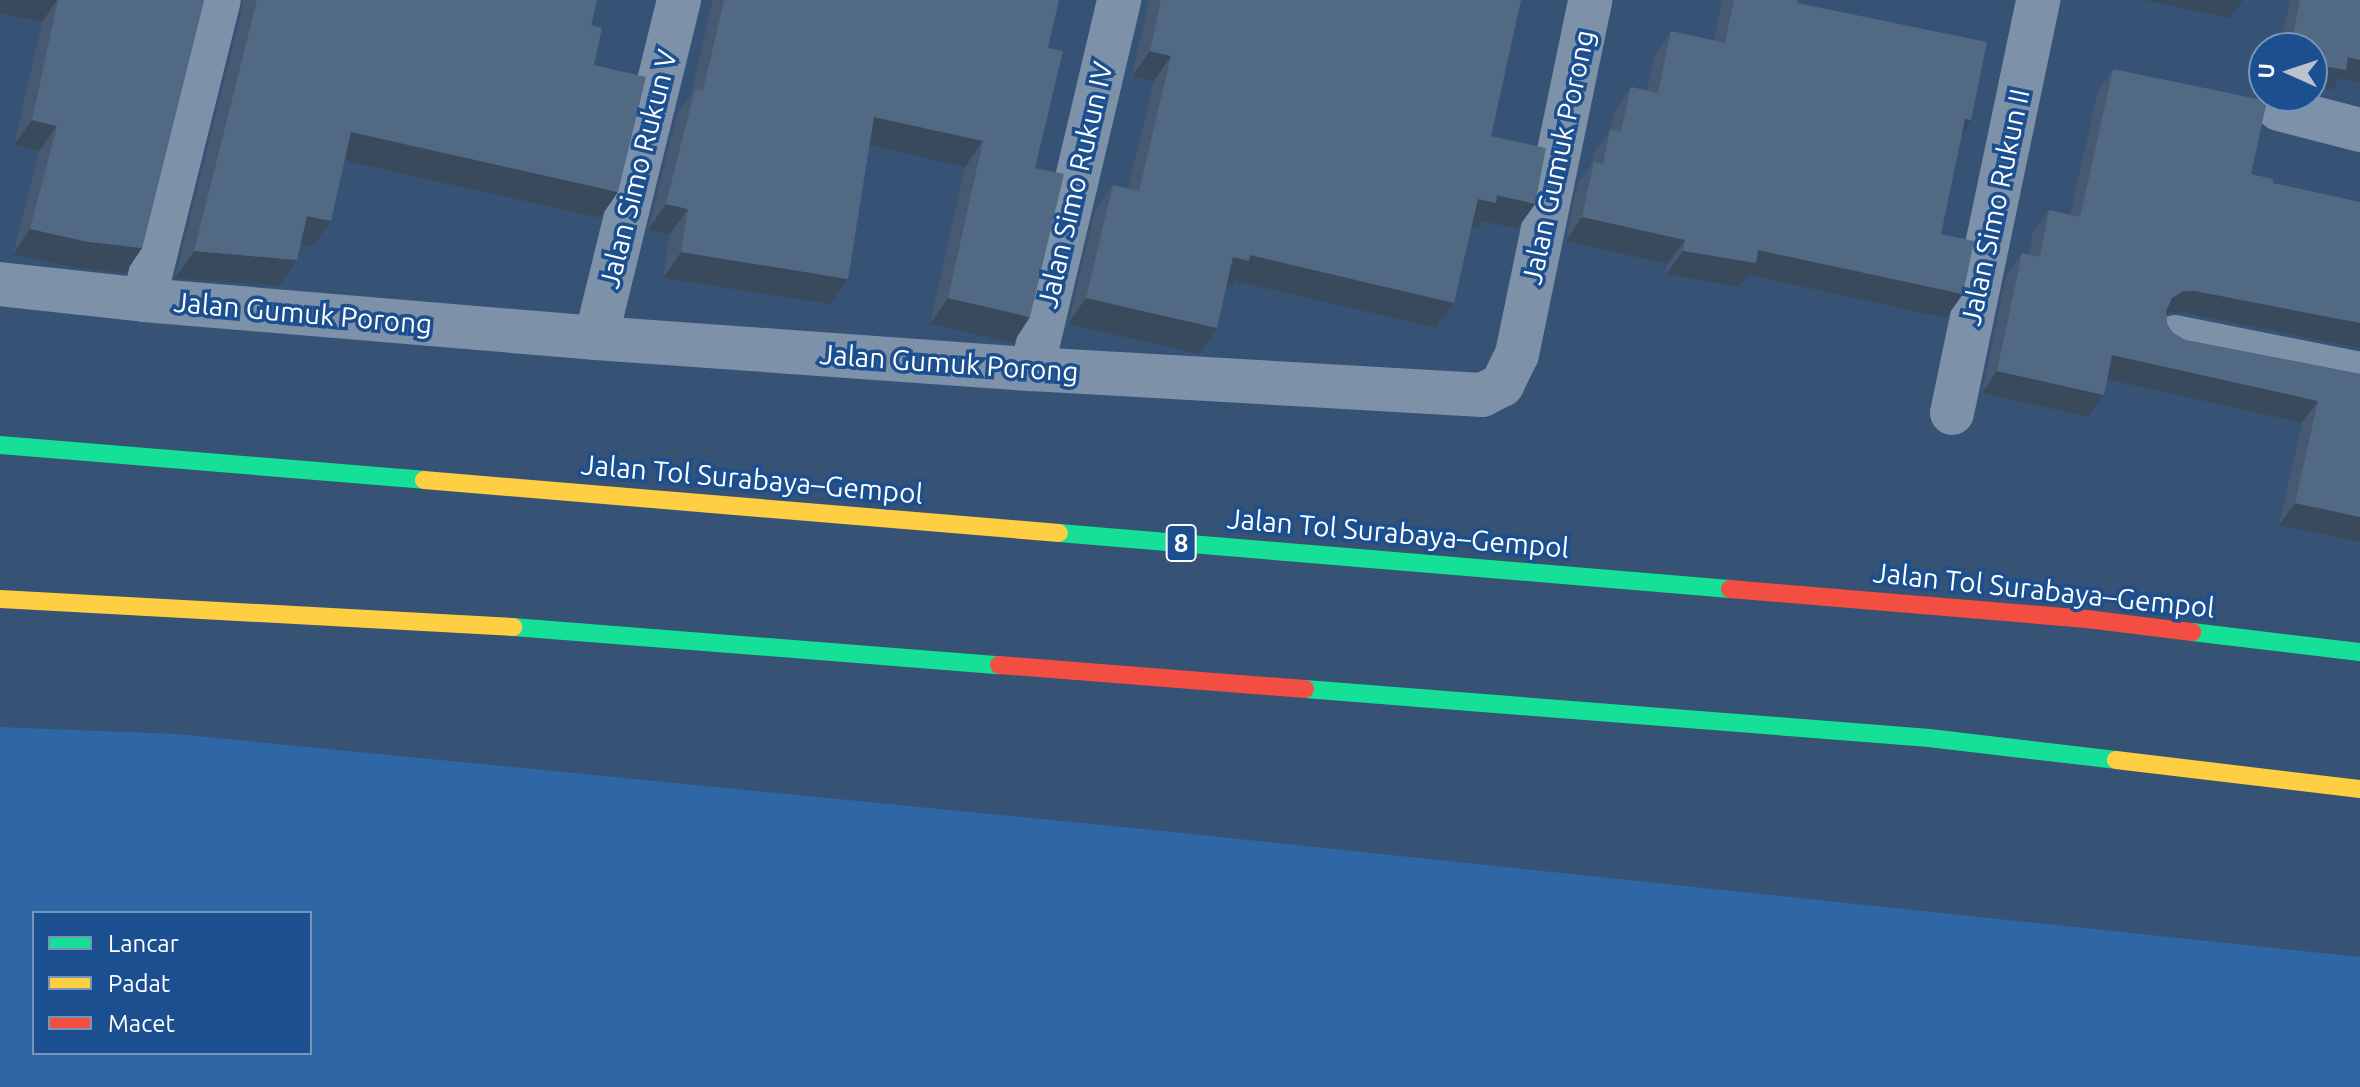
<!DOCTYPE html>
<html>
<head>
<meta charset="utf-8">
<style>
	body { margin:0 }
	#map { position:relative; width:2360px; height:1087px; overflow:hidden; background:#365274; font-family:Ubuntu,sans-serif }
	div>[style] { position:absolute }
	.green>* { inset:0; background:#2f66a5 }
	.street>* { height:44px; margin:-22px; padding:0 22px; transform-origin:22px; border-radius:22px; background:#7d92a8 }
	.fast>* { height:18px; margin:-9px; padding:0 9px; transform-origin:9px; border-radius:9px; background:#16e098 }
	.slow>* { height:18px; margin:-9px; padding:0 9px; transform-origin:9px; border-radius:9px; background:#ffcf43 }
	.jam>* { height:18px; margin:-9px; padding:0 9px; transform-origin:9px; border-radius:9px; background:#f24e42 }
	.wall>* { inset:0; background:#475a72 }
	.shaded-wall>* { inset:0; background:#394a5c }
	.building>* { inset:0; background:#526984 }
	span { translate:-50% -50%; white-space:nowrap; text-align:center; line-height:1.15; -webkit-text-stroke:7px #1b4f8f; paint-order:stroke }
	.shield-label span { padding:2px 6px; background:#1b4f8f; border:2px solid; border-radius:6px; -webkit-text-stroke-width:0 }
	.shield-label { font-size:26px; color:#fff; font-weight:700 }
	.street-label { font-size:28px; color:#fff }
	.legend { position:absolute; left:32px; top:911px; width:280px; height:144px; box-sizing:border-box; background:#1b4f8f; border:2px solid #7695bc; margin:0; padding:10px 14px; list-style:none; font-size:24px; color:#fff }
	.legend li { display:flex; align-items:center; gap:16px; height:40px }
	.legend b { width:40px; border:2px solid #7695bc }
	.north { position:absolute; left:2248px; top:32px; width:80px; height:80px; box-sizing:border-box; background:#1b4f8f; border:2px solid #7695bc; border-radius:50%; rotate:273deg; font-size:22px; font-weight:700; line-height:32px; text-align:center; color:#fff }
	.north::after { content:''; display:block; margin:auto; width:28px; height:36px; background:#b9c2ce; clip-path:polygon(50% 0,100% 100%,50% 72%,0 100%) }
</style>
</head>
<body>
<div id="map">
	<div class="green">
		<div style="clip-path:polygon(evenodd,0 727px,176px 734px,1164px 831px,2360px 957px,2360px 1087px,0 1087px,0 727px,34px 913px,310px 913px,310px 1053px,34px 1053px,34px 913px)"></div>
	</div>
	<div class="street">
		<div style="left:2279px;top:109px;width:84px;rotate:14.5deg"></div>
		<div style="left:0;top:284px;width:145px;rotate:6.3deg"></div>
		<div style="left:144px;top:300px;width:454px;rotate:4.8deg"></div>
		<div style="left:596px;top:338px;width:437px;rotate:4.1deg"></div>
		<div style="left:1032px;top:369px;width:451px;rotate:3.3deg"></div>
		<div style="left:1482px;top:395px;width:22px;rotate:-27deg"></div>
		<div style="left:1502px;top:385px;width:34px;rotate:-64deg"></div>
		<div style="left:1517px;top:354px;width:361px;rotate:-78.3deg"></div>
		<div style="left:144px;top:300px;width:309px;rotate:-76deg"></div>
		<div style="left:2175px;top:337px;width:189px;rotate:11.3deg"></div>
		<div style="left:596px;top:338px;width:348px;rotate:-76.2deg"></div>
		<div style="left:1032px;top:369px;width:379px;rotate:-76.7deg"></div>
		<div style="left:1952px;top:413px;width:422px;rotate:-78.2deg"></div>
	</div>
	<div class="fast">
		<div style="left:0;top:445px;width:425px;rotate:4.7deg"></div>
		<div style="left:1059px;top:533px;width:673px;rotate:4.77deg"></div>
		<div style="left:513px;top:627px;width:487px;rotate:4.5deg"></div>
		<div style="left:2192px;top:632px;width:169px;rotate:6.8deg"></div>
		<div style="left:1305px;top:689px;width:626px;rotate:4.49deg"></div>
		<div style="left:1929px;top:738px;width:188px;rotate:6.7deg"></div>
	</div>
	<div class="slow">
		<div style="left:424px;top:480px;width:637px;rotate:4.77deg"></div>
		<div style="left:0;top:599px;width:514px;rotate:3.12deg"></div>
		<div style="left:2116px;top:760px;width:246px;rotate:6.8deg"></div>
	</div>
	<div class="jam">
		<div style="left:1730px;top:589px;width:358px;rotate:4.8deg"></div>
		<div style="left:2087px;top:619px;width:106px;rotate:7.1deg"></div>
		<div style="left:999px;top:665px;width:307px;rotate:4.5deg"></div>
	</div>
	<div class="wall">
		<div style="clip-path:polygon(0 0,204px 0,142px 248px,125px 273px,71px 267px,13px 254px,39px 151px,14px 145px,42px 22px,0 13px)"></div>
		<div style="clip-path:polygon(242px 0,597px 0,591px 25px,594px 65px,600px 218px,344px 160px,312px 247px,300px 245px,279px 286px,175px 278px,243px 6px)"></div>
		<div style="clip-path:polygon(713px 0,1059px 0,1048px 48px,1035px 168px,1013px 343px,930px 324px,965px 167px,869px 145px,848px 279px,830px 304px,663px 278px,670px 234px,648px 230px,677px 114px,690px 96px)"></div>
		<div style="clip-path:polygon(1149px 0,1521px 0,1491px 136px,1535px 204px,1517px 229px,1482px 221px,1478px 228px,1471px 227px,1436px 328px,1235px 281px,1231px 287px,1226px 286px,1199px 354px,1068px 324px,1095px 211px,1113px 185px,1128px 189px,1154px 81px,1132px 76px)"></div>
		<div style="clip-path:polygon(1722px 0,1798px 0,1797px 3px,1971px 120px,1962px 133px,1941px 234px,1946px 318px,1748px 275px,1739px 287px,1666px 274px,1668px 264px,1566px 241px,1577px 185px,1591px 166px,1594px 153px,1610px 130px,1615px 110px,1631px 87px,1647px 90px,1655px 54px,1671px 31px,1714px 40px)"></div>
		<div style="clip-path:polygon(2290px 0,2360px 0,2340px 78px,2332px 90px,2312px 48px,2280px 48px)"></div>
		<div style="clip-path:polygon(2113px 69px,2251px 174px,2273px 183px,2360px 348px,2180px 312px,2166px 314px,2167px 324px,2173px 333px,2185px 340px,2360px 374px,2360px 542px,2279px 525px,2302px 423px,2107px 379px,2088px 417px,1982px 393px,2006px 275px,2022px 253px,2029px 254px,2033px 232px,2049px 210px,2070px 215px,2098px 91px)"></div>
	</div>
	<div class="shaded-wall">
		<div style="clip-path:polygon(0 0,57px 0,42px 22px,0 13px)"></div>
		<div style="clip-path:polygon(2144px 0,2243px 0,2230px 18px)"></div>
		<div style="clip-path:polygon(1150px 51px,1171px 56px,1154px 81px,1132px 76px)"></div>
		<div style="clip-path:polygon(2348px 57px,2360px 60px,2360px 83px,2340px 78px,2332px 90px,2312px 86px,2312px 64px)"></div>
		<div style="clip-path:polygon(874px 117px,983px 141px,965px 167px,856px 142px)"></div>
		<div style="clip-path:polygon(1965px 119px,1971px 120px,1955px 144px)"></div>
		<div style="clip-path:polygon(32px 120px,57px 126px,39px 151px,14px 145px)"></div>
		<div style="clip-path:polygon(351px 132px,618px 192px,600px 218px,333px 158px)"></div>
		<div style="clip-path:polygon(1497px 195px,1535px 204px,1517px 229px,1482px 221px,1478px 228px,1460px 224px,1478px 199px)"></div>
		<div style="clip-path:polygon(666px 204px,688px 209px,670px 234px,648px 230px)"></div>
		<div style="clip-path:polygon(307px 216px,331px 221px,312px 247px,288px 242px)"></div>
		<div style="clip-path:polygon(1582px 217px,1685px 240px,1668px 264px,1566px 241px)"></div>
		<div style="clip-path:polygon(30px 229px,142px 248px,125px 273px,71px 267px,13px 254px)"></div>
		<div style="clip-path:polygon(1758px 250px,1963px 294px,1946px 318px,1748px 275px,1739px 287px,1666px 274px,1683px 251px)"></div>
		<div style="clip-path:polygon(194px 251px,297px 260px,279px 286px,175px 278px)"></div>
		<div style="clip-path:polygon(681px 252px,848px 279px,830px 304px,663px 278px)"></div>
		<div style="clip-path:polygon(1250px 255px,1454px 303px,1436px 328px,1235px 281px,1231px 287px,1215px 283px,1233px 257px)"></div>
		<div style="clip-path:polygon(2183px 291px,2195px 291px,2360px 323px,2360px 348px,2180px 312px,2168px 313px,2157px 320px,2172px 298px)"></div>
		<div style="clip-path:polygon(948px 298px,1030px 317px,1013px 343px,930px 324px)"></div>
		<div style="clip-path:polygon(1086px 298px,1217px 328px,1199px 354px,1068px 324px)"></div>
		<div style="clip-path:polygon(2112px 355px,2318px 401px,2302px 423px,2097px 377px)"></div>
		<div style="clip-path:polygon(1997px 371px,2104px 395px,2088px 417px,1982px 393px)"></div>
		<div style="clip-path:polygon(2295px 503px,2360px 517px,2360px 542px,2279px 525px)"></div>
	</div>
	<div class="building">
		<div style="clip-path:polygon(58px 0,204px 0,142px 248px,88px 242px,30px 229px,57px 126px,32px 120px)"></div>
		<div style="clip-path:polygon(257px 0,597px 0,591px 25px,602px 28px,594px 65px,646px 77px,618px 192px,351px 132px,331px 221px,307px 216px,297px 260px,194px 251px)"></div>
		<div style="clip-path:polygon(724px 0,1059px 0,1048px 48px,1063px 51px,1035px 168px,1064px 174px,1030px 317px,948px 298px,983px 141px,874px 117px,848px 279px,681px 252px,688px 209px,666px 204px,695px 89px,703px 91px)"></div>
		<div style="clip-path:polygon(1161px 0,1521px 0,1491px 136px,1546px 148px,1535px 204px,1497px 195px,1496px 203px,1478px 199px,1454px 303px,1250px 255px,1249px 261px,1233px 257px,1217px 328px,1086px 298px,1113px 185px,1139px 191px,1171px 56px,1150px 51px)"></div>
		<div style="clip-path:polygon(1734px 0,1798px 0,1797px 3px,1987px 42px,1971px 120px,1965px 119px,1941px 234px,1974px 241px,1963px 294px,1758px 250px,1756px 263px,1683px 251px,1685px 240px,1582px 217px,1594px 162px,1603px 164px,1610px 130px,1621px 132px,1631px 87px,1658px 93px,1671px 31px,1725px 43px)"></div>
		<div style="clip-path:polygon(2300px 0,2360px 0,2360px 60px,2348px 57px,2346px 70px,2312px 64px,2312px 48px,2290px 48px)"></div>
		<div style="clip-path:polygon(2113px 69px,2267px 101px,2251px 174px,2273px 179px,2273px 183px,2360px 202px,2360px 323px,2195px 291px,2183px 291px,2172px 298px,2166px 311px,2167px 324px,2173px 333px,2185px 340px,2360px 374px,2360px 517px,2295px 503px,2318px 401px,2112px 355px,2104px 395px,1997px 371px,2022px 253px,2040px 257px,2049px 210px,2080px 217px)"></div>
	</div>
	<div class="shield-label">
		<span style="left:1181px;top:543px">8</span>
	</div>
	<div class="street-label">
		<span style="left:1558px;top:157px;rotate:-78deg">Jalan Gumuk Porong</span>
		<span style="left:638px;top:169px;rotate:-76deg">Jalan Simo Rukun V</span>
		<span style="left:1075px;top:185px;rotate:-77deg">Jalan Simo Rukun IV</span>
		<span style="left:1995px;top:207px;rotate:-78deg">Jalan Simo Rukun II</span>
		<span style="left:303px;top:313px;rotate:5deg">Jalan Gumuk Porong</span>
		<span style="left:949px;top:363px;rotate:4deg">Jalan Gumuk Porong</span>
		<span style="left:752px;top:479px;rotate:5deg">Jalan Tol Surabaya–Gempol</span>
		<span style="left:1398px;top:533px;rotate:5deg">Jalan Tol Surabaya–Gempol</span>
		<span style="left:2044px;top:590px;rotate:6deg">Jalan Tol Surabaya–Gempol</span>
	</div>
	<ul class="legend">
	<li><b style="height:10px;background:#16e098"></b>Lancar</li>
	<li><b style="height:10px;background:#ffcf43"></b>Padat</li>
	<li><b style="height:10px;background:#f24e42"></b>Macet</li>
	</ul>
	<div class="north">U</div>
</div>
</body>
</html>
